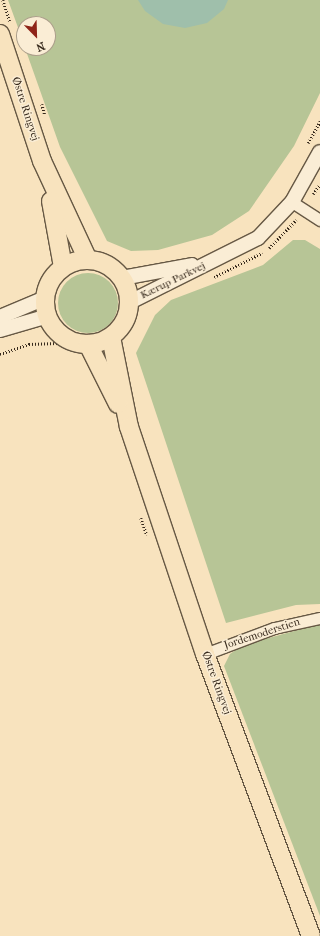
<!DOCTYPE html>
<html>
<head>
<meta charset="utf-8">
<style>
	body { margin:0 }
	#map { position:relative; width:320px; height:936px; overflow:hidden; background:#f8e3be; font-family:"IM FELL French Canon",serif }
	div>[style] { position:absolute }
	.green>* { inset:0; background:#b7c596 }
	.round { border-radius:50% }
	.water>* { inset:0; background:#9fbfab }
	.path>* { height:2.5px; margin-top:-1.25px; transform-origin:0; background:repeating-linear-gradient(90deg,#36291c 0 1px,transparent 0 3px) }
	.path>.ring { margin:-1.25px; padding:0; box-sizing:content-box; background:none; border:2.5px solid #36291c; border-radius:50% }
	.roads { filter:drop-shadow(1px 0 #665844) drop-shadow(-1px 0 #665844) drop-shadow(0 1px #665844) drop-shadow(0 -1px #665844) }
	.minor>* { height:11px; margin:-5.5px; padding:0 5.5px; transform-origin:5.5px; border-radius:5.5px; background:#faedd5 }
	.tertiary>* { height:14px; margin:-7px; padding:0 7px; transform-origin:7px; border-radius:7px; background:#faedd5 }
	.primary>* { height:18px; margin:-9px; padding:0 9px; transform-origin:9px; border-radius:9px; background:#f8e3be }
	.primary>.ring { margin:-9px; padding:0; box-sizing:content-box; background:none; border:18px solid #f8e3be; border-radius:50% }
	span { translate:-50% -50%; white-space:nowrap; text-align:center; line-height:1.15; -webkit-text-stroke:3px #faedd5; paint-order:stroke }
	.street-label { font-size:11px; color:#36291c }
	.north { position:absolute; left:16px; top:16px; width:40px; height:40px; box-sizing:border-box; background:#faedd5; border:1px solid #ac9f8b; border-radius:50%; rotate:157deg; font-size:11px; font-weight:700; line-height:16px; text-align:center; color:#36291c }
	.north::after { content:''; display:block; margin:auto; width:14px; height:18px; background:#8f2418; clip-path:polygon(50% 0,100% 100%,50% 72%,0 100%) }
</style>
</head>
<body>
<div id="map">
	<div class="green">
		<div style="clip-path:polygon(8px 0,320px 0,320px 93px,294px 146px,249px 211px,212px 235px,158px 250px,131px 251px,107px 241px,60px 147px,25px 48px,48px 48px,48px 24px,24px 24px,24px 44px)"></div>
		<div style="clip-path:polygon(293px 240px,305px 240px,320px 249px,320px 604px,296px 605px,226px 623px,136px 353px,155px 315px,171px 300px,263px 265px)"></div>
		<div class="round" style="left:58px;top:273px;width:60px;height:60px"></div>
		<div style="clip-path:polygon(320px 624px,320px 916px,224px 666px,230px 654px,243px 645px)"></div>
	</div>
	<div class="water">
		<div style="clip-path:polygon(138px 0,228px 0,224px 9px,207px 23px,185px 28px,163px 24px,145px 11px)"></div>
	</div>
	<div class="path">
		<div style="left:3px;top:0;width:22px;rotate:72deg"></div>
		<div style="left:42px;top:104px;width:11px;rotate:75deg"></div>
		<div style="left:308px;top:143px;width:25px;rotate:-61deg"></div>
		<div style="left:313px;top:194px;width:12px;rotate:-55deg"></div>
		<div style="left:269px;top:248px;width:39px;rotate:-46deg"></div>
		<div class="ring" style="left:38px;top:253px;width:97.5px;height:97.5px"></div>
		<div style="left:214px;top:277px;width:54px;rotate:-26.6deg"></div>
		<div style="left:0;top:354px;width:31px;rotate:-19deg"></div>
		<div style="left:29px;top:344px;width:29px;rotate:-2deg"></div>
		<div style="left:141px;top:518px;width:18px;rotate:71deg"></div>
	</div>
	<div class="roads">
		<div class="minor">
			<div style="left:292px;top:202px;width:33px;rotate:33deg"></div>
			<div style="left:205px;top:654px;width:74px;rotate:-20.6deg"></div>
			<div style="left:274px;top:628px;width:47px;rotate:-12.3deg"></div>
		</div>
		<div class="tertiary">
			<div style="left:122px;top:278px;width:71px;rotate:-10.5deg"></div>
			<div style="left:130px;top:302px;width:143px;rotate:-26.6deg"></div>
			<div style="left:258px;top:238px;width:50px;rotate:-46.6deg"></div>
			<div style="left:292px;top:202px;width:57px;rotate:-60.8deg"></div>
			<div style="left:0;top:317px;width:49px;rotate:-22.9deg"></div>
			<div style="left:0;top:330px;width:50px;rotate:-16.3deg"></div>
		</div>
		<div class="primary">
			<div style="left:0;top:34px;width:134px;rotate:71.7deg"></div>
			<div style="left:42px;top:161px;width:109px;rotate:65.1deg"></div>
			<div style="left:51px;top:201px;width:67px;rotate:79.7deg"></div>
			<div class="ring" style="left:45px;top:260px;width:66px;height:66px"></div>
			<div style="left:111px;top:337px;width:92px;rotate:78.7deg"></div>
			<div style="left:129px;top:427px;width:239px;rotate:71.5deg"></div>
			<div style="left:205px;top:654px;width:301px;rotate:69.4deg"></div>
			<div style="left:88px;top:344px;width:67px;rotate:63.4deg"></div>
		</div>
	</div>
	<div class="street-label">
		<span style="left:25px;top:109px;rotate:72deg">Østre Ringvej</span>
		<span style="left:173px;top:281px;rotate:-26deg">Kærup Parkvej</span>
		<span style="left:262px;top:634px;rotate:-18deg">Jordemoderstien</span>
		<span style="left:216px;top:683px;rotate:70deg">Østre Ringvej</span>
	</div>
	<div class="north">N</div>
</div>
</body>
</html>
